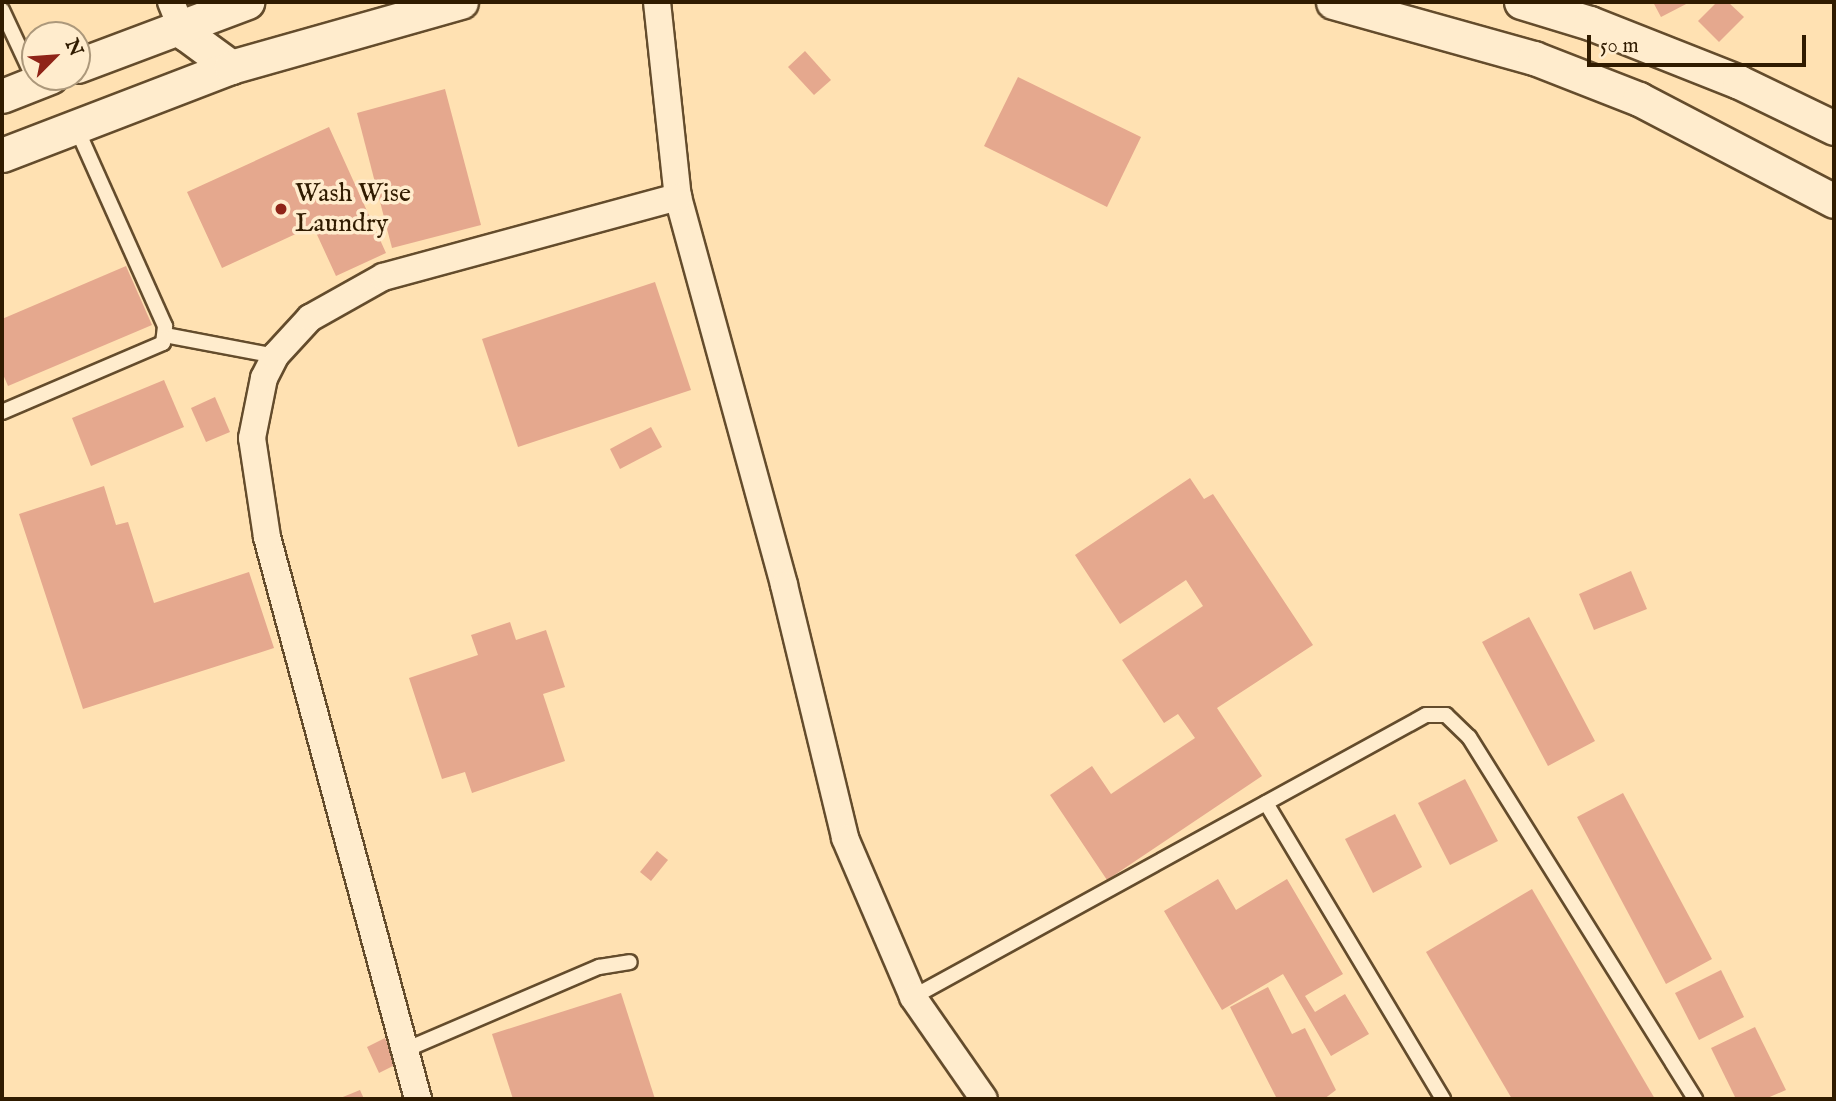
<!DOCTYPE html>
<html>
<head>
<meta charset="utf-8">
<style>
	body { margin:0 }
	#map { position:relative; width:1836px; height:1101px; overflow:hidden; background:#ffe1b2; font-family:"IM FELL English",serif }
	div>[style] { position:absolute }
	.building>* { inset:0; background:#e5a88e }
	.roads { filter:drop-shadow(2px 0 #644c2c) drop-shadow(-2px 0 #644c2c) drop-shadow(0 2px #644c2c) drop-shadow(0 -2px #644c2c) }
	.service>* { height:14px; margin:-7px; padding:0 7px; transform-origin:7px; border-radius:7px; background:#ffeccd }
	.minor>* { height:26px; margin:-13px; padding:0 13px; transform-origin:13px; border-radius:13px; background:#ffeccd }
	.tertiary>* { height:33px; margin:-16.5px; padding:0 16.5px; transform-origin:16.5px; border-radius:16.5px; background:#ffeccd }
	.dots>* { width:19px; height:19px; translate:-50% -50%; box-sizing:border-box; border:4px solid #ffeccd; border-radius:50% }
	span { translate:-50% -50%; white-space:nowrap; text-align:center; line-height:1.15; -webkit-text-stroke:7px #ffeccd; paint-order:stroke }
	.poi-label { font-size:26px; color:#301b00 }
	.left { translate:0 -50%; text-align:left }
	.frame { position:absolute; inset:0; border:4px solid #301b00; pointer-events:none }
	.north { position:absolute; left:21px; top:21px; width:70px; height:70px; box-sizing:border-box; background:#ffeccd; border:2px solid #ac987b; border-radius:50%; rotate:65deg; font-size:19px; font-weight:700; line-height:28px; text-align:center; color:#301b00 }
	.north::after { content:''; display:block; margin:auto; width:24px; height:32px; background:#8f2418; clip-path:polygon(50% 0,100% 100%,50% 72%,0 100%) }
	.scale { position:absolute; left:1587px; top:35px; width:219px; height:32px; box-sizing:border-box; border:4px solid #301b00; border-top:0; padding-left:9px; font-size:21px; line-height:24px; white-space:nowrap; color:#301b00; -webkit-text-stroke:5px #ffeccd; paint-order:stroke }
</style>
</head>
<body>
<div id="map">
	<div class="building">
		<div style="clip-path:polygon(1653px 2px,1690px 2px,1661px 17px)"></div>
		<div style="clip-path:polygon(1717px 2px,1728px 2px,1744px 17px,1719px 42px,1698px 21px)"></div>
		<div style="clip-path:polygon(805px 51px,831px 80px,814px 95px,788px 67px)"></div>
		<div style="clip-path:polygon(1018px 77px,1141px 137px,1107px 207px,984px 146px)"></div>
		<div style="clip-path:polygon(445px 89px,481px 225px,392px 248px,357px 113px)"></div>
		<div style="clip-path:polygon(329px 127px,386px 253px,336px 276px,313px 226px,222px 268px,187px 192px)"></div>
		<div style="clip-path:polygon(126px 266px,152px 325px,8px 386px,2px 372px,2px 319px)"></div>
		<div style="clip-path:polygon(655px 282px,691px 390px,518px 447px,482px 339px)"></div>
		<div style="clip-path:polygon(164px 380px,184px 427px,91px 466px,72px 418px)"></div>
		<div style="clip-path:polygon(215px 397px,230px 432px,206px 442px,191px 408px)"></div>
		<div style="clip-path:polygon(651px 427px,662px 447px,620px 469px,610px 449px)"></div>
		<div style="clip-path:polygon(1190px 478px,1204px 499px,1213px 494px,1313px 645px,1217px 708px,1262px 776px,1107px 880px,1050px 795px,1092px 766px,1111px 794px,1195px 738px,1178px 714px,1164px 723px,1122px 660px,1203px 606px,1186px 580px,1120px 624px,1075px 555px)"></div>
		<div style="clip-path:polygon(104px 486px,116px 525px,128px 522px,154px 603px,249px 572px,274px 648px,83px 709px,19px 514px)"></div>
		<div style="clip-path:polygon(1631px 571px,1647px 609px,1594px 630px,1579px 594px)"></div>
		<div style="clip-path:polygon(1529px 617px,1595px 741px,1548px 766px,1482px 642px)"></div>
		<div style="clip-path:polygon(510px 622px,516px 640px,546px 630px,565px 687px,543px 694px,565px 761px,472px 793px,465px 772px,442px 779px,409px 678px,478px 655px,471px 635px)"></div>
		<div style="clip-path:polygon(1465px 779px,1498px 841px,1450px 865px,1418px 803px)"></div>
		<div style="clip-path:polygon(1623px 793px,1712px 959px,1666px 984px,1577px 817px)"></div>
		<div style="clip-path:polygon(1395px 814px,1422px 867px,1373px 893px,1345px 839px)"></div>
		<div style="clip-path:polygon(657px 851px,668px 860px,651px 881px,640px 872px)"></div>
		<div style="clip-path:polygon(1218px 879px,1236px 910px,1287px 879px,1343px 974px,1305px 996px,1315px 1012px,1345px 994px,1369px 1034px,1331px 1056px,1283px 974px,1222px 1010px,1164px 911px)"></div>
		<div style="clip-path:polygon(1532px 889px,1655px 1099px,1512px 1099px,1426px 952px)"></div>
		<div style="clip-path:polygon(1721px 970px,1744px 1017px,1699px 1040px,1675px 993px)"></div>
		<div style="clip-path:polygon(1268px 987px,1292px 1034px,1305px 1028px,1336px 1090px,1324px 1099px,1277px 1099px,1230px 1007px)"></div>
		<div style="clip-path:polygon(621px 993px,655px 1099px,513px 1099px,492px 1034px)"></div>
		<div style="clip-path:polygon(1755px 1027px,1786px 1090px,1765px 1099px,1736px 1099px,1711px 1048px)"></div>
		<div style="clip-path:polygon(385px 1038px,397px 1064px,379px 1073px,367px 1047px)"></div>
		<div style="clip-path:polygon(360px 1090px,364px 1099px,338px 1099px)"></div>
	</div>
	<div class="roads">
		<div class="service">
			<div style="left:2px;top:10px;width:81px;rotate:65deg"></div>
			<div style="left:165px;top:335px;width:112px;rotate:10.8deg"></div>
			<div style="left:2px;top:412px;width:175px;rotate:-23.2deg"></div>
			<div style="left:163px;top:343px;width:17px;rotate:-83deg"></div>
			<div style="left:165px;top:326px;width:218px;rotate:-114.1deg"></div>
			<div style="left:1266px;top:803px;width:345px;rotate:59.1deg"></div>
			<div style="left:913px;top:997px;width:585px;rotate:-28.8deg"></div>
			<div style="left:1426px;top:715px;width:20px"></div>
			<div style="left:1446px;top:715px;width:32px;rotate:44deg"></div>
			<div style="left:1469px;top:737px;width:427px;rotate:58deg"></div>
			<div style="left:405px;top:1050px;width:211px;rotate:-23.2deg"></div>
			<div style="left:599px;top:967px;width:31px;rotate:-9deg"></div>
		</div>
		<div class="minor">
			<div style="left:171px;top:2px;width:24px;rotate:68deg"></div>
			<div style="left:657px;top:2px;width:196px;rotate:83.9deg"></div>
			<div style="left:678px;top:197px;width:402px;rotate:74.7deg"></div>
			<div style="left:784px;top:585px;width:260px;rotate:76.4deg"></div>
			<div style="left:845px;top:838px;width:173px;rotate:66.8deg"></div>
			<div style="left:913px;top:997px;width:124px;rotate:55.2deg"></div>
			<div style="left:418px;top:1099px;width:582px;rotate:-105.04deg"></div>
			<div style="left:267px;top:537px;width:100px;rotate:-98.6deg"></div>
			<div style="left:252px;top:438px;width:61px;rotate:-78.7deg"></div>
			<div style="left:264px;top:378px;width:25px;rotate:-63deg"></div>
			<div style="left:275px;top:356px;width:52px;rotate:-47.4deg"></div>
			<div style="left:310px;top:318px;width:84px;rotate:-29.3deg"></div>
			<div style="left:383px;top:277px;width:306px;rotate:-15.2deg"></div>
		</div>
		<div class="tertiary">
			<div style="left:1333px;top:2px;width:209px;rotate:15.6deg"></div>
			<div style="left:1534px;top:58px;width:113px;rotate:21.3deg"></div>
			<div style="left:1639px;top:99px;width:220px;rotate:27.6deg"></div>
			<div style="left:1521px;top:2px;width:72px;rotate:16.9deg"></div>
			<div style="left:1590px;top:23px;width:160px;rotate:21.6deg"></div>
			<div style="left:1739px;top:82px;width:106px;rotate:25.8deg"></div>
			<div style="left:180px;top:24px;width:12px;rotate:59deg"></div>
			<div style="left:186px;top:34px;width:56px;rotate:36.3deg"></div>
			<div style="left:77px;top:66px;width:182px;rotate:-20.6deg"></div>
			<div style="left:2px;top:96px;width:52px;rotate:-21.6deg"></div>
			<div style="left:2px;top:155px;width:245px;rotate:-21deg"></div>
			<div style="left:231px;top:67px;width:239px;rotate:-15.8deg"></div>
		</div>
	</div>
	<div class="dots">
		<div style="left:281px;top:209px;background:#8f2418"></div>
	</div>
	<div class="poi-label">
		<span class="left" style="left:295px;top:209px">Wash Wise<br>Laundry</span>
	</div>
	<div class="frame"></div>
	<div class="north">N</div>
	<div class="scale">50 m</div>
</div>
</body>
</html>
